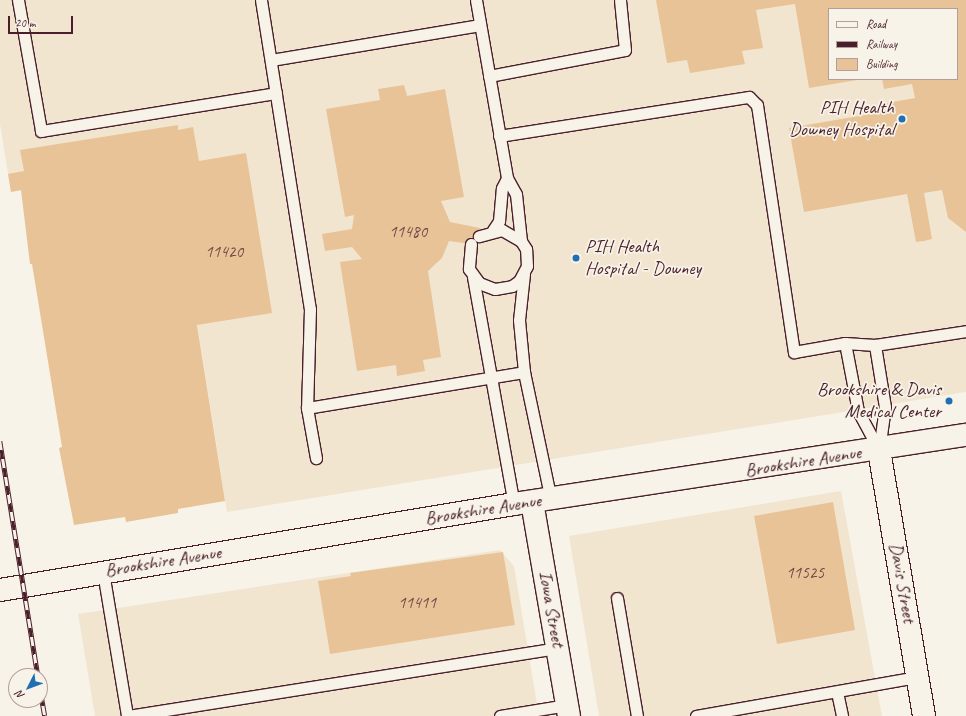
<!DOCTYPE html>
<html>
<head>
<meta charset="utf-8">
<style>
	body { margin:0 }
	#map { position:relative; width:966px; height:716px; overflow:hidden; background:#f7f3e8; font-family:Caveat,sans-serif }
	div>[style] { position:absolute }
	.built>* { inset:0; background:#f2e5d0 }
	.building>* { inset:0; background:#e8c398 }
	.roads { filter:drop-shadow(1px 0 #4a1f2b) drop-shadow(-1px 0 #4a1f2b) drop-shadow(0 1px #4a1f2b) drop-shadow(0 -1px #4a1f2b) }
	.service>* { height:11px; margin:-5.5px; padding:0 5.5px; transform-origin:5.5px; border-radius:5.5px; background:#f7f3e8 }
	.minor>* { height:22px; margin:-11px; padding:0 11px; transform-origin:11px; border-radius:11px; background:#f7f3e8 }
	.tertiary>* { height:22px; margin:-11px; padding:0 11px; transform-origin:11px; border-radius:11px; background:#f7f3e8 }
	.rail>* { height:4.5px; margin-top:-2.25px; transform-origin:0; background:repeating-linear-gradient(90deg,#f7f3e8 0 9px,#4a1f2b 0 18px); box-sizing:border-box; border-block:1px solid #4a1f2b }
	.dots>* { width:11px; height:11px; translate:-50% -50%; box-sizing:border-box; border:2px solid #f7f3e8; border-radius:50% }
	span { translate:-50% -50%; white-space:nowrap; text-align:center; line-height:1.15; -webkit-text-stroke:3.5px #f7f3e8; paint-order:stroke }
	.number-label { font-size:17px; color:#724846 }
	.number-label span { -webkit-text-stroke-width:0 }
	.poi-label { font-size:19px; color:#4a1f2b }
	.right { translate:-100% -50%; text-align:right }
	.left { translate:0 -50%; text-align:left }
	.street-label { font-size:19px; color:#4a1f2b }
	.legend { position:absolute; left:828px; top:8px; width:130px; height:72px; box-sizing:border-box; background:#f7f3e8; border:1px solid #b29e9c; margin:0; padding:5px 7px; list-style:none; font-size:12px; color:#4a1f2b }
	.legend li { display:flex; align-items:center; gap:8px; height:20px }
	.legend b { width:20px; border:1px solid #b29e9c }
	.north { position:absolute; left:8px; top:668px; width:40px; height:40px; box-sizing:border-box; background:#f7f3e8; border:1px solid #b29e9c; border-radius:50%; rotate:228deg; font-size:11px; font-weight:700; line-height:16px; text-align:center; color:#4a1f2b }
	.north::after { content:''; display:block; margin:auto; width:14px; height:18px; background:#1f6fb2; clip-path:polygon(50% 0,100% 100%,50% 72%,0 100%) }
	.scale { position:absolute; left:8px; top:16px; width:65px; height:18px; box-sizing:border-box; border:2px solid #4a1f2b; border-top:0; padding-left:5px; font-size:12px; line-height:14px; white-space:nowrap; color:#4a1f2b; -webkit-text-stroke:3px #f7f3e8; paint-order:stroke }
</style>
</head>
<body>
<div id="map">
	<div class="built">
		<div style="clip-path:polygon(evenodd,0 0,966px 0,966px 392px,227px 512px,172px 165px,11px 192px,0 124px,0 0,829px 9px,957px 9px,957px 79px,829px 79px,829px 9px)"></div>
		<div style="clip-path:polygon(841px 491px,882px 716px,599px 716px,569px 536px)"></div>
		<div style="clip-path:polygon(500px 550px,514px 566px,539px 716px,95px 716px,78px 614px)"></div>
	</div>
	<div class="building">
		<div style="clip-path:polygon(656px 0,966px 0,966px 232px,948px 218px,942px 190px,924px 193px,932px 239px,924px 241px,916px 242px,907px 194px,804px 212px,789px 128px,888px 111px,887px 103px,915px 98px,912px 84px,884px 89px,882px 79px,957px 79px,957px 9px,829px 9px,829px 79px,857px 80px,809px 88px,795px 4px,756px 10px,763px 48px,742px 51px,745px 64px,690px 73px,687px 60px,667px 63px)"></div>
		<div style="clip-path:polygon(404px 85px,407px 96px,445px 89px,464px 197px,441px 201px,450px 222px,480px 228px,477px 245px,449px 241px,442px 258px,428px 271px,441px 357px,423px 360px,425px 371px,397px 376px,396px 365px,357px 371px,340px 262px,362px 259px,352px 247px,325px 251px,322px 234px,352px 229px,354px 215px,345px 217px,326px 109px,380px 100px,378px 89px)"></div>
		<div style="clip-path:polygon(178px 125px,178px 130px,193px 127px,199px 161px,246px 153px,272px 313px,197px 325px,225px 501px,178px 509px,178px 513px,126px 522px,125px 517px,74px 525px,59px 448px,62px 447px,32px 264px,30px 264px,21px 190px,11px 192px,8px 174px,24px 171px,20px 150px)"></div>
		<div style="clip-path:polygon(833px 502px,855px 630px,777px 644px,754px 516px)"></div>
		<div style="clip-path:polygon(503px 552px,515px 625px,330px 654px,318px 581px,351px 576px,350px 573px)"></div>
	</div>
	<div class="roads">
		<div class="service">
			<div style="left:18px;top:0;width:133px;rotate:80deg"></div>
			<div style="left:41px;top:131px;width:238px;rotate:-9.2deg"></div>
			<div style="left:261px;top:0;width:313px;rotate:81deg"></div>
			<div style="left:310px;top:309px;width:99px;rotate:91.7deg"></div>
			<div style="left:307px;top:408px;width:51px;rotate:79.8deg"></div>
			<div style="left:476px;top:0;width:181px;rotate:80.1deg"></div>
			<div style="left:507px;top:178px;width:18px;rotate:61deg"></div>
			<div style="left:516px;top:194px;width:47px;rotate:83.9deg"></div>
			<div style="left:271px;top:60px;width:212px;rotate:-9.5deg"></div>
			<div style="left:489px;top:76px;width:138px;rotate:-10.8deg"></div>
			<div style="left:625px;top:50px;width:50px;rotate:-95.7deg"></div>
			<div style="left:499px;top:136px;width:253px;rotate:-8.9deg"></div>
			<div style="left:749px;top:97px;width:11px;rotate:45deg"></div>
			<div style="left:757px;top:105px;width:250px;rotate:81.5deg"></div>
			<div style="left:794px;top:352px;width:52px;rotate:-10deg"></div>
			<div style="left:845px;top:343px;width:30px;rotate:4deg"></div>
			<div style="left:493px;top:230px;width:11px;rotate:-56deg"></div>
			<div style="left:499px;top:221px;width:33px;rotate:-85deg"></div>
			<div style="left:502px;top:188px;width:11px;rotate:-63deg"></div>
			<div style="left:471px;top:244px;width:25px;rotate:95deg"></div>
			<div style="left:469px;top:269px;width:17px;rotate:54deg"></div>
			<div style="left:479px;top:283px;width:17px;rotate:21deg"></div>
			<div style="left:495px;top:289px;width:17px;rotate:-10deg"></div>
			<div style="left:512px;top:286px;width:9px;rotate:-36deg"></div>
			<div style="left:519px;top:281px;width:17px;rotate:-62deg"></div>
			<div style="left:527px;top:266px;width:17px;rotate:-93deg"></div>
			<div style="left:526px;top:249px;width:9px;rotate:-122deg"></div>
			<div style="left:521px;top:241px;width:22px;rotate:-150deg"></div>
			<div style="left:502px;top:230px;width:24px;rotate:165deg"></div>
			<div style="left:524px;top:274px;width:46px;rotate:96.2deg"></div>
			<div style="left:519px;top:320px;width:52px;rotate:84.5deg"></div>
			<div style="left:524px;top:372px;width:131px;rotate:78.1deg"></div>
			<div style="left:473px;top:277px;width:231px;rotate:79.8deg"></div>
			<div style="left:845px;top:343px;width:69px;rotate:79.2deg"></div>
			<div style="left:858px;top:411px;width:44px;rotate:61.7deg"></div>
			<div style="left:307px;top:408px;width:220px;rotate:-9.4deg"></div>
			<div style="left:879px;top:450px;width:43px;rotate:-82.1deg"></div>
			<div style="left:885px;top:407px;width:63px;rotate:-99.2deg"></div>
			<div style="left:875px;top:345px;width:92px;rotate:-8.7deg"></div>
			<div style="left:103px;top:572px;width:146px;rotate:80.5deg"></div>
			<div style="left:617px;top:598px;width:120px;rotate:80.4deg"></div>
			<div style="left:837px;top:692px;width:25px;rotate:78deg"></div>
			<div style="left:128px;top:716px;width:434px;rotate:-9deg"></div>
			<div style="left:500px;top:716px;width:68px;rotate:-9.3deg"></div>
			<div style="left:696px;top:716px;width:225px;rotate:-10deg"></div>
		</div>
		<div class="minor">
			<div style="left:879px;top:450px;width:270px;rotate:80.4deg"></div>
			<div style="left:532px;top:502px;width:217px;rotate:80.2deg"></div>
		</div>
		<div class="tertiary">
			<div style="left:0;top:590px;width:521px;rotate:-9.5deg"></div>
			<div style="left:514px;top:504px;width:457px;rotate:-8.7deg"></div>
		</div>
	</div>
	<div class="rail">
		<div style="left:0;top:441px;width:238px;rotate:80.8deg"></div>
		<div style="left:40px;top:688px;width:28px;rotate:80deg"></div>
	</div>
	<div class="dots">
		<div style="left:902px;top:119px;background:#1f6fb2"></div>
		<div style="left:576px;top:258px;background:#1f6fb2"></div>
		<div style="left:949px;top:401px;background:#1f6fb2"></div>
	</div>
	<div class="number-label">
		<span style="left:408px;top:232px">11480</span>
		<span style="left:224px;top:252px">11420</span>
		<span style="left:805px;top:573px">11525</span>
		<span style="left:417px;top:603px">11411</span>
	</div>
	<div class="poi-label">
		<span class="right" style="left:894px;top:119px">PIH Health<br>Downey Hospital</span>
		<span class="left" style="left:585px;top:258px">PIH Health<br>Hospital - Downey</span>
		<span class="right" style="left:941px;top:401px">Brookshire &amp; Davis<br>Medical Center</span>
	</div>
	<div class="street-label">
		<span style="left:803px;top:462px;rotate:-9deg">Brookshire Avenue</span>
		<span style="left:483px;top:510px;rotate:-9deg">Brookshire Avenue</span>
		<span style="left:163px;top:562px;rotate:-9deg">Brookshire Avenue</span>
		<span style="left:902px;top:583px;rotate:80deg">Davis Street</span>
		<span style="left:551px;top:609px;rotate:80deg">Iowa Street</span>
	</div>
	<ul class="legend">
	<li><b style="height:5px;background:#f7f3e8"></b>Road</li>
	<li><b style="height:5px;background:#4a1f2b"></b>Railway</li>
	<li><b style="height:11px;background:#e8c398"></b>Building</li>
	</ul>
	<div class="north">N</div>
	<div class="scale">20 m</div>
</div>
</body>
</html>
